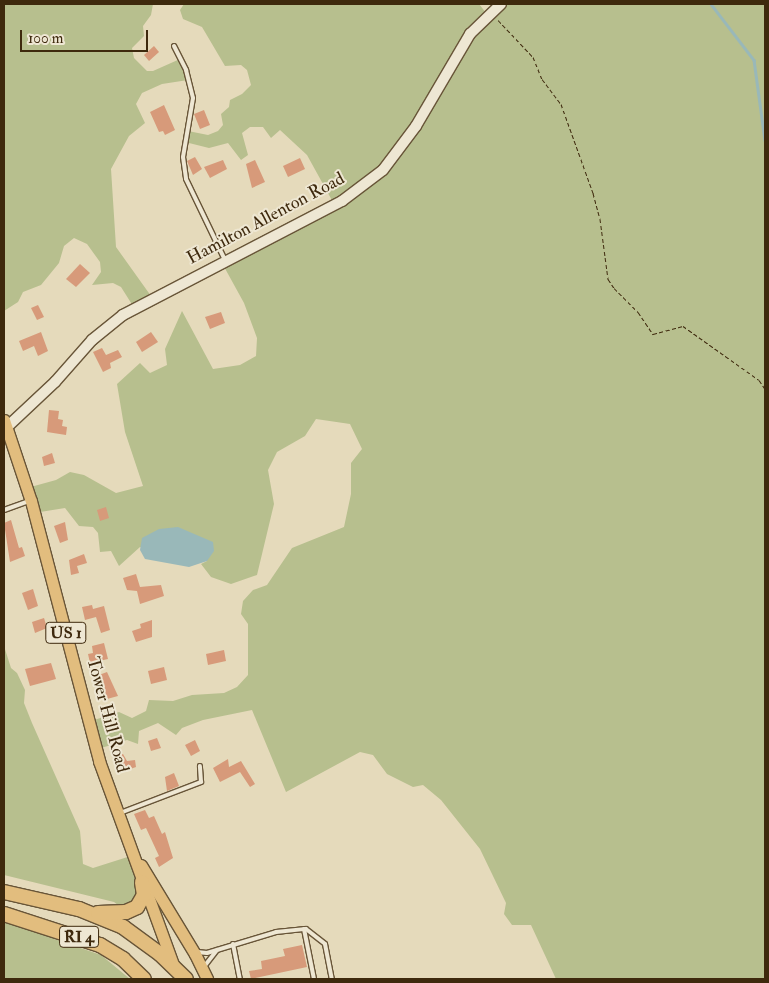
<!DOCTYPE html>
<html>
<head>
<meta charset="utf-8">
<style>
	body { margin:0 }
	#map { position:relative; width:769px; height:983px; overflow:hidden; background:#e5dabb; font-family:"IM FELL Double Pica",serif }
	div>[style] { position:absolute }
	.green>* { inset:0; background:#b7bf8e }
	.water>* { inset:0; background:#99b8b9 }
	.stream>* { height:2.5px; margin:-1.25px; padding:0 1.25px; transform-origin:1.25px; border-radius:1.25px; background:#99b8b9 }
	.building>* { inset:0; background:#d79a7a }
	.path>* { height:1px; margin-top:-0.5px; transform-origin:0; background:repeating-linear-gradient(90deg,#3e290d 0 4px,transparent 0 6.5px) }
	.roads { filter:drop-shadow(1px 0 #685538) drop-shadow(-1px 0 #685538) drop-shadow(0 1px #685538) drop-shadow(0 -1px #685538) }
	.lane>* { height:4px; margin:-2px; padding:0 2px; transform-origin:2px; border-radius:2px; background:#eee7d3 }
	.secondary>* { height:10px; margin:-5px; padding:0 5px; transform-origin:5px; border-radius:5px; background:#eee7d3 }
	.primary>* { height:11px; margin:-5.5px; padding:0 5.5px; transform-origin:5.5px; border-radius:5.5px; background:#e2bd7e }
	.highway>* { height:14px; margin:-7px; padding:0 7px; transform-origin:7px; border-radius:7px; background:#e2bd7e }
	span { translate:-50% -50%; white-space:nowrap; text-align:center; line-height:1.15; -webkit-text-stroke:4px #eee7d3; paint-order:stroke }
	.shield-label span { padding:1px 4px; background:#eee7d3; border:1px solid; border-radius:4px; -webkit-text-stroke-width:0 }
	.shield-label { font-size:16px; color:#3e290d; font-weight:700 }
	.street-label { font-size:18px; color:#3e290d }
	.frame { position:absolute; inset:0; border:5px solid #3e290d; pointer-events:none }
	.scale { position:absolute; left:20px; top:30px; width:128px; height:22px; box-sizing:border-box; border:2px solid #3e290d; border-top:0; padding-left:6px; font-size:15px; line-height:18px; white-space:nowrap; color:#3e290d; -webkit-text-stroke:4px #eee7d3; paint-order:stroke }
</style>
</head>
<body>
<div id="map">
	<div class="green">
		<div style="clip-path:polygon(4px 4px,153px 4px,151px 15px,143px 26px,144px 36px,132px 48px,134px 58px,147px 71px,153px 71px,180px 59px,188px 80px,162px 84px,142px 93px,136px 104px,145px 123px,129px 136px,111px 169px,116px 247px,151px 296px,133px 306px,121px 287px,113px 283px,92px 285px,101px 272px,100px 262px,87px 244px,74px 238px,64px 246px,59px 263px,41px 285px,23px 292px,18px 302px,4px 311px)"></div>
		<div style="clip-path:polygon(184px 4px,479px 4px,490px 18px,507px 4px,765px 4px,765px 979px,556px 979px,531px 925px,512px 925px,504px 914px,506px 903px,480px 849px,441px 800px,423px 785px,413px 787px,387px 774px,373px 755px,360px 752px,286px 792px,252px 710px,203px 720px,182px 728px,176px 735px,158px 723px,139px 731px,138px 744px,127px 740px,98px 749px,91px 721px,119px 712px,132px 718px,146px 711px,149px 700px,173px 701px,192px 695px,224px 693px,237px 687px,248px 675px,248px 624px,241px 614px,243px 601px,253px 590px,267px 585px,292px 548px,344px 527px,351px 494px,351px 463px,362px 449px,350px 424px,316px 419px,305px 436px,277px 452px,268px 470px,274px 504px,257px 575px,231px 584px,211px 577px,201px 564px,207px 561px,140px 547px,119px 566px,111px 551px,100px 552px,98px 533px,93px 527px,79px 526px,65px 508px,34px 513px,27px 488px,56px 480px,70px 472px,84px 475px,116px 493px,143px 486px,125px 432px,117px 384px,140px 363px,150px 373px,167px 365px,165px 349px,182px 311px,213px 369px,240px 365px,256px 356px,257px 338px,244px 303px,222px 263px,334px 204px,307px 155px,280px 130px,271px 138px,263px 127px,250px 127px,242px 133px,248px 155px,241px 160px,228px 143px,209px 148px,185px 142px,188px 131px,208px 135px,218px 131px,223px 125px,221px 114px,229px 107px,230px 100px,242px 94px,251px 85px,247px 70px,241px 65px,225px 66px,202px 27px,183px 19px,180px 10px)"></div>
		<div style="clip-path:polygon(4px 646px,11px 668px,17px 673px,25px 690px,24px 703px,32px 723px,80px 831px,83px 864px,93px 868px,137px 854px,147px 887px,126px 911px,114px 902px,4px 875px)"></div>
		<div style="clip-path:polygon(4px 914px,47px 926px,54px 939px,101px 955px,130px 979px,4px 979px)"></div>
	</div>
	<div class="water">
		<div style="clip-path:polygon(178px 527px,213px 542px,214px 551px,207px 561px,189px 567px,145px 559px,140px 550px,142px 538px,159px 529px)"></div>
	</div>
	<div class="stream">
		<div style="left:711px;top:4px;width:71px;rotate:52.5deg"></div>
		<div style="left:754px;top:60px;width:81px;rotate:82.2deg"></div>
	</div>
	<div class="building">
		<div style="clip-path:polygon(154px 46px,159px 52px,149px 61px,144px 55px)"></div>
		<div style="clip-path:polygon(164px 105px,175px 130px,165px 135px,163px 131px,159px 132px,150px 112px)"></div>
		<div style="clip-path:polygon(204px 110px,210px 125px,200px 129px,194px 114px)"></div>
		<div style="clip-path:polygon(195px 157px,202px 169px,193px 175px,187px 161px)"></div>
		<div style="clip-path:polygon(300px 158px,305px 169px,288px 177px,283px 166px)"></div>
		<div style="clip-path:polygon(223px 160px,227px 169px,210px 178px,204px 167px)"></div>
		<div style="clip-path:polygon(255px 160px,265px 182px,252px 188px,246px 164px)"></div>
		<div style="clip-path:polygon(80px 264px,90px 273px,76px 287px,66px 279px)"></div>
		<div style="clip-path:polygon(38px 305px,44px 317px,37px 320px,31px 308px)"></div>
		<div style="clip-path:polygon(221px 312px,225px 323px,210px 329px,205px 317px)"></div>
		<div style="clip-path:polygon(41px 332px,48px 351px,38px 356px,34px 346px,23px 351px,19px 341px)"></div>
		<div style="clip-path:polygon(151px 332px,158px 342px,142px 352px,136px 342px)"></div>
		<div style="clip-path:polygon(102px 348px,106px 355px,118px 350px,122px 357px,110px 363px,111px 368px,103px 372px,93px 352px)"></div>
		<div style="clip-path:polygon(49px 410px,59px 411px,58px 419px,63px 420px,62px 426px,67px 427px,66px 435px,47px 432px)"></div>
		<div style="clip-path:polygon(52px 453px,55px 463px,44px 466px,42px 457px)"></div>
		<div style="clip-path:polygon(106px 507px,109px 518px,100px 521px,97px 510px)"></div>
		<div style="clip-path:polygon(11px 520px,19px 548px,22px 547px,25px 556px,10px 562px,4px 523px)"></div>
		<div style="clip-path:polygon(65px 522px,68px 540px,60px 543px,54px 526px)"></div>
		<div style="clip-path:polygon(84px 554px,87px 563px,77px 566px,79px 573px,71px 575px,69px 560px)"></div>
		<div style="clip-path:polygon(136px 574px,140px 587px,161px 585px,164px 596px,140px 604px,137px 591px,127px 590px,123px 578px)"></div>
		<div style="clip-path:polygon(33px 589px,38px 606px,28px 610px,22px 593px)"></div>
		<div style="clip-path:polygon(92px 605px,93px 609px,104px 606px,110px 630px,101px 633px,96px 617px,85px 620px,82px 607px)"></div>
		<div style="clip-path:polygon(44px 618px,47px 628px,35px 633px,32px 622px)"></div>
		<div style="clip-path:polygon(152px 620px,152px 637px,136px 642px,132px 631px,141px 628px,140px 624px)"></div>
		<div style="clip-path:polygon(104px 643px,108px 659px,90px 663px,88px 654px,93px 653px,92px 646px)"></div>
		<div style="clip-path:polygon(224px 650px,226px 661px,208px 665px,206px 654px)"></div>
		<div style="clip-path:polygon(51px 663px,56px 679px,30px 686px,25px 669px)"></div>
		<div style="clip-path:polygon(164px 667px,167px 680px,151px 684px,148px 671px)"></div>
		<div style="clip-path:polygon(107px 672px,118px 696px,107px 699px,99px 675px)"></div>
		<div style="clip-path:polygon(157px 738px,161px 748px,151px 751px,148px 741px)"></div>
		<div style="clip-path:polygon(195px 740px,200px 751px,191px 756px,185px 745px)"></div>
		<div style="clip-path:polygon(123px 754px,127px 761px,135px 760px,136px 767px,119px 773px,117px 755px)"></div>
		<div style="clip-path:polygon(228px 759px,229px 767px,241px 761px,255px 784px,250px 787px,240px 772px,220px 782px,213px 768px)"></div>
		<div style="clip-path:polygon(174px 773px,179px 786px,167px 791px,165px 777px)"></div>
		<div style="clip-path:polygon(145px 810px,149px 818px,154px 816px,162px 834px,165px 832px,173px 858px,159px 867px,155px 858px,159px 856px,146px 828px,141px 830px,134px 814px)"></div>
		<div style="clip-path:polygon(302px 945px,307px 967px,251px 979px,249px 971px,262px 969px,261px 961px,285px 956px,283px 949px)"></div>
	</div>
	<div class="path">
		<div style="left:498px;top:20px;width:51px;rotate:46.6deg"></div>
		<div style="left:533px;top:57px;width:24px;rotate:68deg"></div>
		<div style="left:542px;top:79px;width:31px;rotate:53deg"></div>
		<div style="left:561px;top:104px;width:95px;rotate:70.2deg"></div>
		<div style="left:593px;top:193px;width:27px;rotate:75deg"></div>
		<div style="left:600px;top:219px;width:61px;rotate:82.4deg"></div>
		<div style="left:608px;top:279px;width:11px;rotate:56deg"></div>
		<div style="left:614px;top:288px;width:34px;rotate:45deg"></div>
		<div style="left:638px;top:312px;width:27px;rotate:56deg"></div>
		<div style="left:653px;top:334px;width:31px;rotate:-15deg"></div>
		<div style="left:683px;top:326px;width:93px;rotate:35.4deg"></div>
		<div style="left:759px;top:380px;width:11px;rotate:56deg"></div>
	</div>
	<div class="roads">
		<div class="lane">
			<div style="left:174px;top:46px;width:27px;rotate:63deg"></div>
			<div style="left:186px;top:70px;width:29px;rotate:76deg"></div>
			<div style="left:193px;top:98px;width:60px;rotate:99.6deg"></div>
			<div style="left:183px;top:157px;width:22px;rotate:82deg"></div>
			<div style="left:186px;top:179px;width:90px;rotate:64.3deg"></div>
			<div style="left:4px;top:510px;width:27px;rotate:-20deg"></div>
			<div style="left:120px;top:813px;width:87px;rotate:-20.9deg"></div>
			<div style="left:201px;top:782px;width:16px;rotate:-94deg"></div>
			<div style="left:304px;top:929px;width:51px;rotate:78.7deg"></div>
			<div style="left:233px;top:944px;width:36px;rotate:79deg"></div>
			<div style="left:197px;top:952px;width:10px;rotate:6deg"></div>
			<div style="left:207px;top:953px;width:72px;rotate:-16.9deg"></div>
			<div style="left:276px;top:932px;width:30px;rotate:-6deg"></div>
			<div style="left:306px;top:929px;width:24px;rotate:38deg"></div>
			<div style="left:325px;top:944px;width:36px;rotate:79deg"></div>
			<div style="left:203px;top:968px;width:23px;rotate:-52deg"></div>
		</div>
		<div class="secondary">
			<div style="left:7px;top:427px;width:66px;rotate:-43.2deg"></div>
			<div style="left:55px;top:382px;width:56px;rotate:-48.6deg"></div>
			<div style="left:92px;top:340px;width:40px;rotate:-39deg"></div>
			<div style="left:123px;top:315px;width:247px;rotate:-27.5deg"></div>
			<div style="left:342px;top:201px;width:51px;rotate:-37.1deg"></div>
			<div style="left:383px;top:170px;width:55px;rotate:-53.1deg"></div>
			<div style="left:416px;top:126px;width:107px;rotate:-59.6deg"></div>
			<div style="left:470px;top:34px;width:43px;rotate:-44.1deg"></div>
		</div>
		<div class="primary">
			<div style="left:4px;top:420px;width:85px;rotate:71.6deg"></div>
			<div style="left:31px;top:501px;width:269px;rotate:75.3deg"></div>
			<div style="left:99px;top:761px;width:219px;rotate:70deg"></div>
			<div style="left:141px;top:865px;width:104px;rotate:58.8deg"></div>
			<div style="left:195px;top:954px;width:28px;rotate:64deg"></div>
		</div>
		<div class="highway">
			<div style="left:4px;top:892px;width:77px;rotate:12.8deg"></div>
			<div style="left:79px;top:909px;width:48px;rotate:22.2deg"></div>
			<div style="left:123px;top:927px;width:46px;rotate:36.1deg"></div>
			<div style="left:160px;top:954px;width:36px;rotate:44deg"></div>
			<div style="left:98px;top:913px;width:28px;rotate:-2deg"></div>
			<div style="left:126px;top:912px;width:12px;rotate:-24deg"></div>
			<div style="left:137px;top:907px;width:14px;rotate:-60deg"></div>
			<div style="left:144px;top:895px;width:13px;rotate:-99deg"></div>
			<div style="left:4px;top:914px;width:101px;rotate:17.9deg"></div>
			<div style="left:100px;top:945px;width:27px;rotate:31deg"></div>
			<div style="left:123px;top:959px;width:29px;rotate:44deg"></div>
		</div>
	</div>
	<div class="shield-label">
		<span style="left:66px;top:633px">US 1</span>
		<span style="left:79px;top:937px">RI 4</span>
	</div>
	<div class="street-label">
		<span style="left:266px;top:219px;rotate:-28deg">Hamilton Allenton Road</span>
		<span style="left:107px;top:715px;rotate:75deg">Tower Hill Road</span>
	</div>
	<div class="frame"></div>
	<div class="scale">100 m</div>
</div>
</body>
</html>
